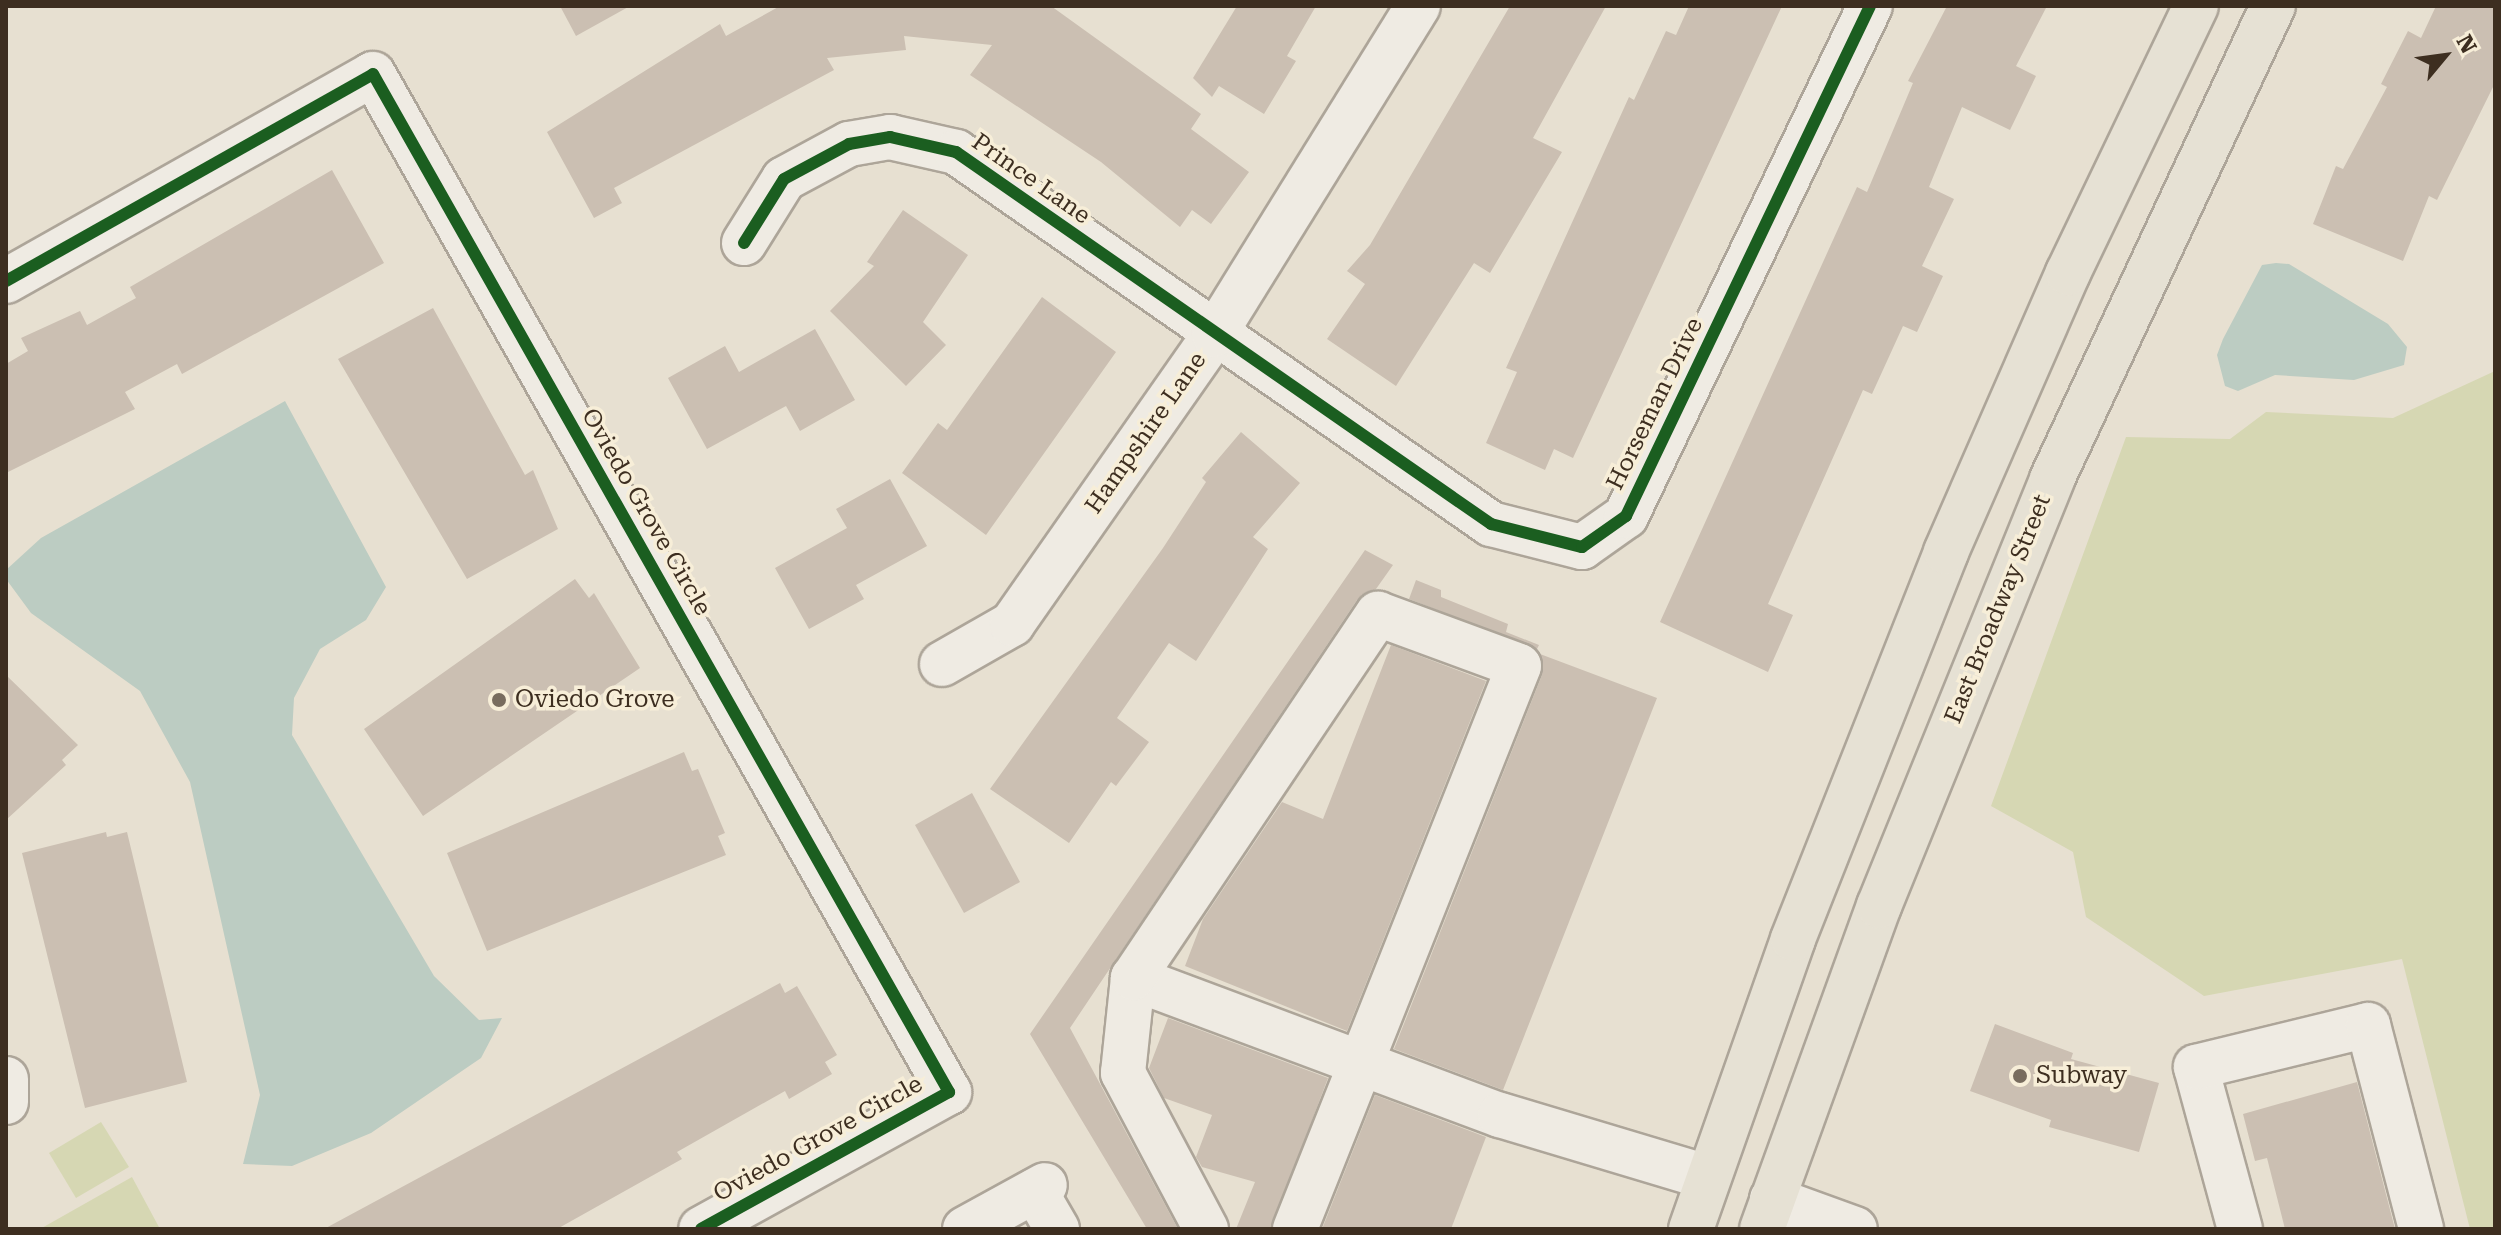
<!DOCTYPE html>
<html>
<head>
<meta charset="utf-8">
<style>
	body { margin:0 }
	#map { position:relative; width:2501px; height:1235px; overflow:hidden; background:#e7e0d1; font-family:"Roboto Serif",serif }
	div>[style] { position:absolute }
	.green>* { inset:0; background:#d6d7b3 }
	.water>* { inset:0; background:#bcccc2 }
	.building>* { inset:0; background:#cbbfb2 }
	.roads { filter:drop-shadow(2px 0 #ada599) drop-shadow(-2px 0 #ada599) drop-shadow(0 2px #ada599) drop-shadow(0 -2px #ada599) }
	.minor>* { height:44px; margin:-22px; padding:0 22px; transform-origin:22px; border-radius:22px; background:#efebe3 }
	.major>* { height:44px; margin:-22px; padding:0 22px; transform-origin:22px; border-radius:22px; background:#e6e1d4 }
	.cycleway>* { height:12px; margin:-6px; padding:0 6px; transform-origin:6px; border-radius:6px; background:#1b5e20 }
	.dots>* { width:22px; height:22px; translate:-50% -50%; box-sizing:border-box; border:4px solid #f7eed8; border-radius:50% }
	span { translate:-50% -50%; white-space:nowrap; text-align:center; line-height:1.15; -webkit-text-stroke:7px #f7eed8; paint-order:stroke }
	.street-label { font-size:24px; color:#3d2e20 }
	.poi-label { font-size:24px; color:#3d2e20 }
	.left { translate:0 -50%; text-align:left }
	.frame { position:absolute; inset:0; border:8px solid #3d2e20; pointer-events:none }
	.north { position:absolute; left:2405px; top:16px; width:80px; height:80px; -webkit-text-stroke:6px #f7eed8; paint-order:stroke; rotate:61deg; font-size:22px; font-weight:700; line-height:32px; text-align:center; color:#3d2e20 }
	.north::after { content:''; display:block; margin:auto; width:28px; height:36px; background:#3d2e20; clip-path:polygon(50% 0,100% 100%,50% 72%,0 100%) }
</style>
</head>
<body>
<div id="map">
	<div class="green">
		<div style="clip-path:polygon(2495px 371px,2495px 1229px,2470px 1229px,2402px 959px,2204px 996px,2086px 917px,2073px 852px,1991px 806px,2126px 437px,2230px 439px,2266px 412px,2393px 418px)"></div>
		<div style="clip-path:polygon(101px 1122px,129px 1167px,76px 1198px,49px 1153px)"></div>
		<div style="clip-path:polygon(132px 1177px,160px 1229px,40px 1229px)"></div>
	</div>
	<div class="water">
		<div style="clip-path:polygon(2276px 263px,2289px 264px,2388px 324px,2407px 347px,2404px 365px,2354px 380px,2275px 375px,2238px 391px,2225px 386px,2217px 355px,2223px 339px,2262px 265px)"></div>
		<div style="clip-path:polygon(285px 401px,386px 587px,366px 620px,320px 649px,294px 698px,292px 735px,434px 976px,479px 1020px,502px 1018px,481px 1058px,371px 1133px,292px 1166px,243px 1164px,260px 1095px,190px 782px,140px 691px,31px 613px,6px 579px,6px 570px,41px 538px)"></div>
	</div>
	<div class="building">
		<div style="clip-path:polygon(560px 6px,630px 6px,576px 36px)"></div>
		<div style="clip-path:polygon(780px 6px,1051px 6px,1201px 114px,1191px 129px,1249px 172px,1211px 224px,1192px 210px,1180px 227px,1101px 162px,970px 75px,992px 45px,904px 36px,906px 50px,827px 58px,834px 70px,614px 188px,622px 203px,594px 218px,547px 132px,720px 24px,726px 36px)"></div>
		<div style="clip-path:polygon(1237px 6px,1316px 6px,1287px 56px,1296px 61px,1264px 114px,1219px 86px,1212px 97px,1193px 78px)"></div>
		<div style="clip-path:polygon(1510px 6px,1606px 6px,1533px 138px,1562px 152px,1490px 273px,1474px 263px,1396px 386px,1327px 339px,1365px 284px,1347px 271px,1370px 245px)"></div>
		<div style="clip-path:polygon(1689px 6px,1782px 6px,1573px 458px,1554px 449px,1545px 470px,1486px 443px,1517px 372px,1506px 368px,1629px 97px,1634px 100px,1666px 31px,1676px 35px)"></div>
		<div style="clip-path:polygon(1947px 6px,2047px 6px,2016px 66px,2036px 76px,2010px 130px,1962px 107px,1929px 187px,1954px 199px,1922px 266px,1943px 276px,1917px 332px,1903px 326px,1872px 394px,1863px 390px,1768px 604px,1793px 615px,1768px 672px,1660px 622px,1857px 187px,1867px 192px,1913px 83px,1908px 81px)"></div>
		<div style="clip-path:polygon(2436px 6px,2495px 6px,2495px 83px,2437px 200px,2429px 196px,2403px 261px,2313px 224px,2336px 166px,2343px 169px,2387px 87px,2381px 84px,2408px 31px,2421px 38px)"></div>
		<div style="clip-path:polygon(332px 170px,384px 263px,182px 374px,177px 364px,125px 392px,135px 409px,6px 473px,6px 364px,28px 351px,21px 338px,80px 311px,87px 325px,136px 298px,130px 287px)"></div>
		<div style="clip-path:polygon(903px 210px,968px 255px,923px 322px,946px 345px,906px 386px,830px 311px,874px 266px,867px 262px)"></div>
		<div style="clip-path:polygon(1042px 297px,1116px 352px,986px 535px,902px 473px,938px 423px,947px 430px)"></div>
		<div style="clip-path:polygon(433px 308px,525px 475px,533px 470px,558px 529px,467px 579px,338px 359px)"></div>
		<div style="clip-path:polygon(815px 329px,855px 400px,800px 431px,786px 406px,707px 449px,668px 378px,725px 346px,739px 372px)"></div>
		<div style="clip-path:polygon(1241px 432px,1300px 483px,1253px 537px,1268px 549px,1196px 661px,1169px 643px,1117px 718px,1149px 742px,1116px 786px,1111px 782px,1069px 843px,990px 789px,1163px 548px,1206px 482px,1202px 478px)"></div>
		<div style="clip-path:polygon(890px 479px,927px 546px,856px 585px,864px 599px,809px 629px,775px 568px,847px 528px,836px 509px)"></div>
		<div style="clip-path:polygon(1365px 550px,1393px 565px,1376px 589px,1357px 600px,1070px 1028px,1178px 1229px,1147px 1229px,1030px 1034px)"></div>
		<div style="clip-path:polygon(575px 579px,589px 598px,594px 593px,640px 668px,423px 816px,364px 729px)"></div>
		<div style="clip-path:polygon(1416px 580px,1441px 590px,1441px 597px,1508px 624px,1506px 632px,1539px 645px,1537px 649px,1409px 599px)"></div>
		<div style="clip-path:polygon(1391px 645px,1486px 681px,1347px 1031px,1185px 966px,1203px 919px,1282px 802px,1323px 819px)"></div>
		<div style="clip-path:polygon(1540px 654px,1657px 698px,1503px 1090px,1394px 1049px,1542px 675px)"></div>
		<div style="clip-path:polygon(6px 675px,78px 745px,62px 760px,66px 765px,6px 820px)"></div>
		<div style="clip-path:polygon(684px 752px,692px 771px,698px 769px,725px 833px,718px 836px,726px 855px,487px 951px,447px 853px)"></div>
		<div style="clip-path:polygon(972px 793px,1020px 882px,964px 913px,915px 825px)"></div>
		<div style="clip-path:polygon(106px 832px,107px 837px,127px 832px,187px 1082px,85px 1108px,22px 853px)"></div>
		<div style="clip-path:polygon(780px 983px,785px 993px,797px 986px,837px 1055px,825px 1062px,832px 1074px,789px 1099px,785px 1091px,677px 1152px,682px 1159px,557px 1229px,324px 1229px)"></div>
		<div style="clip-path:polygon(1168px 1018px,1328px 1078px,1271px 1229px,1236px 1229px,1255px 1182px,1202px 1167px,1196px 1157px,1212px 1115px,1164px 1098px,1149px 1068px)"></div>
		<div style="clip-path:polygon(1995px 1024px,2073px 1053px,2071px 1059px,2159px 1083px,2139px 1152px,2049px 1127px,2051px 1120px,1970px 1091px)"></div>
		<div style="clip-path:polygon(2357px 1082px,2395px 1229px,2285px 1229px,2267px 1158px,2255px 1161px,2243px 1114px)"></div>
		<div style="clip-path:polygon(1375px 1095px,1486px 1137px,1451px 1229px,1322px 1229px)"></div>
	</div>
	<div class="roads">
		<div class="minor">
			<div style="left:744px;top:243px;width:75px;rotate:-58deg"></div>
			<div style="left:784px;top:179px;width:74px;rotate:-28.3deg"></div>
			<div style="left:849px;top:144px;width:42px;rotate:-9.7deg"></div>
			<div style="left:890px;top:137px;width:68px;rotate:12.8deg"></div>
			<div style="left:956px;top:152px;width:652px;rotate:34.81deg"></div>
			<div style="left:1491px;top:524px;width:94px;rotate:14.2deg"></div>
			<div style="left:1582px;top:547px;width:54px;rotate:-35.2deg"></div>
			<div style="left:1626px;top:516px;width:565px;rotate:-64.43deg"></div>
			<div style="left:6px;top:281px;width:421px;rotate:-29.4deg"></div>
			<div style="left:373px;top:74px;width:1170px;rotate:60.5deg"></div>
			<div style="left:949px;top:1092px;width:283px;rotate:151.1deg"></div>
			<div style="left:942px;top:664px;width:81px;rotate:-29.7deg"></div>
			<div style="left:1012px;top:624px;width:353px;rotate:-55deg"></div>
			<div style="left:1214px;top:335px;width:387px;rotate:-58.2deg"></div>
			<div style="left:1133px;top:978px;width:392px;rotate:20.5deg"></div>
			<div style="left:1500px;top:1115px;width:216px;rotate:16.7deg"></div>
			<div style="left:6px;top:1079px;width:23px;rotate:90deg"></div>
			<div style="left:1035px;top:1191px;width:44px;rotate:59.9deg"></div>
			<div style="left:1772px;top:1199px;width:88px;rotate:19.9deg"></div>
			<div style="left:965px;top:1229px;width:91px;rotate:-28.8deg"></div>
			<div style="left:1206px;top:1229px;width:177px;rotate:-118deg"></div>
			<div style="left:1123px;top:1073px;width:96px;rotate:-84deg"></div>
			<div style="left:1133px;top:978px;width:439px;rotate:-56.1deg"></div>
			<div style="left:1378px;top:614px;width:150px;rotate:20.2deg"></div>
			<div style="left:1519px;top:666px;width:606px;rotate:111.7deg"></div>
			<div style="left:2240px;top:1229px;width:168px;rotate:-105.2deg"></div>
			<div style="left:2196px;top:1067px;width:177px;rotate:-13.7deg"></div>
			<div style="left:2368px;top:1025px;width:211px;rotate:75.4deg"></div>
		</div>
		<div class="major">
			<div style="left:1691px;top:1229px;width:307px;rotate:-70.6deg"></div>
			<div style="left:1793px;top:939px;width:416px;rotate:-68.4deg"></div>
			<div style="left:1946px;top:552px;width:305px;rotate:-66.4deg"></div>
			<div style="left:2068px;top:273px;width:296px;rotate:-64.4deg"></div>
			<div style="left:1762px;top:1229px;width:344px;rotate:-70.1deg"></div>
			<div style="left:1879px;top:906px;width:461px;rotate:-67.9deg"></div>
			<div style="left:2052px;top:479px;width:522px;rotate:-64.96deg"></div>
		</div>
	</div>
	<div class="cycleway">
		<div style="left:744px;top:243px;width:75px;rotate:-58deg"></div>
		<div style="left:784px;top:179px;width:74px;rotate:-28.3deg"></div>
		<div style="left:849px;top:144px;width:42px;rotate:-9.7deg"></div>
		<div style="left:890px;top:137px;width:68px;rotate:12.8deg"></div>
		<div style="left:956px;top:152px;width:652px;rotate:34.81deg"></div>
		<div style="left:1491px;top:524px;width:94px;rotate:14.2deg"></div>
		<div style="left:1582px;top:547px;width:54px;rotate:-35.2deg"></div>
		<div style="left:1626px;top:516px;width:565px;rotate:-64.43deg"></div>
		<div style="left:6px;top:281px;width:421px;rotate:-29.4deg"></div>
		<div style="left:373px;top:74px;width:1170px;rotate:60.5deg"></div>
		<div style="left:949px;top:1092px;width:283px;rotate:151.1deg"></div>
	</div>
	<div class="dots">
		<div style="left:499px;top:700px;background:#786c5e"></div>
		<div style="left:2020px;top:1076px;background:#786c5e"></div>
	</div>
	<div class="street-label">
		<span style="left:1031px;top:179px;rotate:35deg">Prince Lane</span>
		<span style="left:1655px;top:404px;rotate:-64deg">Horseman Drive</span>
		<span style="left:1146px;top:433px;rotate:-55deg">Hampshire Lane</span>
		<span style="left:646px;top:512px;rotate:60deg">Oviedo Grove Circle</span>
		<span style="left:1998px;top:609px;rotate:-68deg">East Broadway Street</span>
		<span style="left:818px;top:1139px;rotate:-29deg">Oviedo Grove Circle</span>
	</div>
	<div class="poi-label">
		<span class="left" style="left:515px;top:700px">Oviedo Grove</span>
		<span class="left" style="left:2036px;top:1076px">Subway</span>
	</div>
	<div class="frame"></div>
	<div class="north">N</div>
</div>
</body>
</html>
